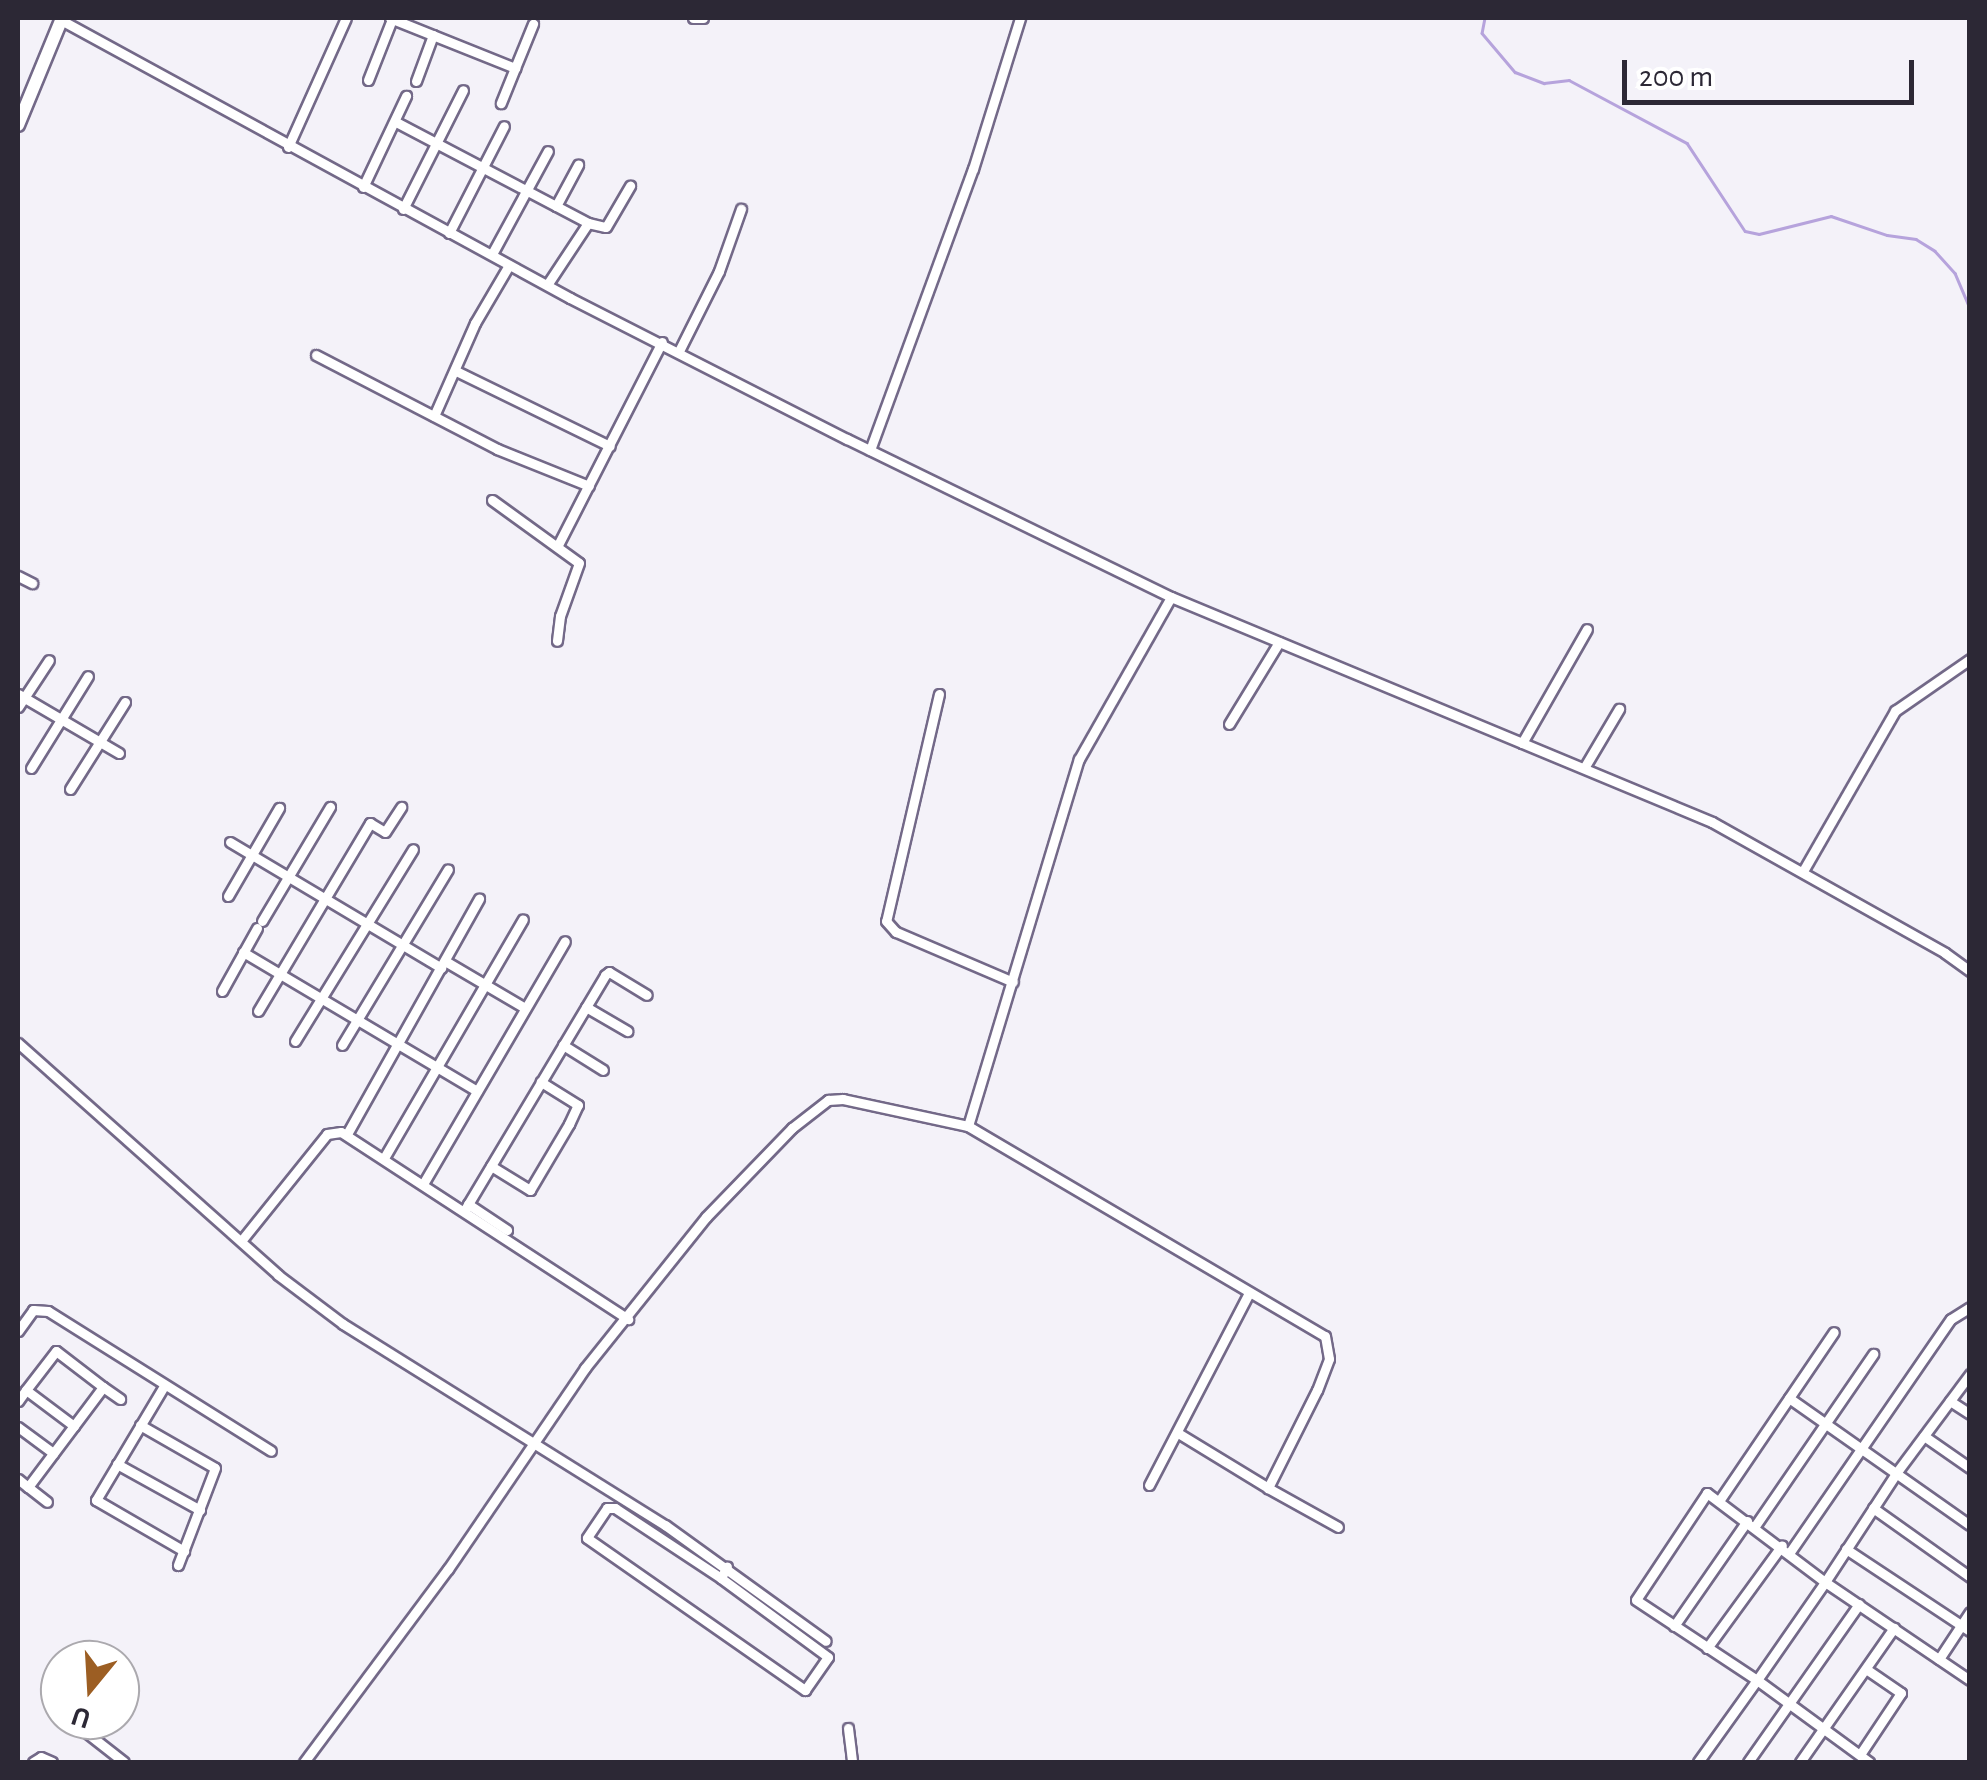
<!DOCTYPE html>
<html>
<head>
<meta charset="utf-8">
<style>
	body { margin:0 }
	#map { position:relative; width:1987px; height:1780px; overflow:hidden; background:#f4f2f9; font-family:"Alegreya Sans",sans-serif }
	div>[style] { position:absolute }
	.stream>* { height:2.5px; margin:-1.25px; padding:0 1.25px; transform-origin:1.25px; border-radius:1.25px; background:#b6a3dc }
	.roads { filter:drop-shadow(2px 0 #736988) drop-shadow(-2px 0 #736988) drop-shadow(0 2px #736988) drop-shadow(0 -2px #736988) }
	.minor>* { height:9px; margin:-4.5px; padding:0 4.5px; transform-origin:4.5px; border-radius:4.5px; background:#fff }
	.secondary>* { height:12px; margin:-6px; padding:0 6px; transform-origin:6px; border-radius:6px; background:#fff }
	span { translate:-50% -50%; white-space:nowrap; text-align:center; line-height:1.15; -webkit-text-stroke:10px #fff; paint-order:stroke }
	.frame { position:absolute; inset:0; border:20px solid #2c2835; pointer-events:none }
	.north { position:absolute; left:40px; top:1640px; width:100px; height:100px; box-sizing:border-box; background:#fff; border:2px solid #aba9ae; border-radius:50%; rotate:198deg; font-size:28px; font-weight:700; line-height:40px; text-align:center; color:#2c2835 }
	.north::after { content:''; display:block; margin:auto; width:35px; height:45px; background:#9c5e23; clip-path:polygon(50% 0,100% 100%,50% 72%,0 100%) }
	.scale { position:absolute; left:1622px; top:60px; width:292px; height:45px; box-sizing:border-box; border:5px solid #2c2835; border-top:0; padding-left:12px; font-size:30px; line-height:35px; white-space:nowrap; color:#2c2835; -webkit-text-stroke:8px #fff; paint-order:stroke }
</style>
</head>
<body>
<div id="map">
	<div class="stream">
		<div style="left:1485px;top:18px;width:15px;rotate:101deg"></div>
		<div style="left:1482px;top:33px;width:51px;rotate:49.8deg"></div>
		<div style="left:1515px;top:72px;width:31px;rotate:21deg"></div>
		<div style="left:1544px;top:83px;width:25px;rotate:-7deg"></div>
		<div style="left:1569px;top:80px;width:134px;rotate:28.1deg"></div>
		<div style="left:1687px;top:143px;width:105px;rotate:56.6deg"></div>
		<div style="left:1745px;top:231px;width:14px;rotate:12deg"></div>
		<div style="left:1759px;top:234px;width:74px;rotate:-14deg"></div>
		<div style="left:1831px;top:216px;width:59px;rotate:18.7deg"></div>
		<div style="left:1887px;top:235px;width:29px;rotate:8deg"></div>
		<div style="left:1916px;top:239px;width:22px;rotate:32deg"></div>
		<div style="left:1935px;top:251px;width:30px;rotate:48deg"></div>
		<div style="left:1955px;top:273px;width:39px;rotate:67deg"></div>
	</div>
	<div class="roads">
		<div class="minor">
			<div style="left:390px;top:18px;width:135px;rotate:21.8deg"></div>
			<div style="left:515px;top:68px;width:38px;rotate:112deg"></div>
			<div style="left:693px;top:18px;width:10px"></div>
			<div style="left:61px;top:20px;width:580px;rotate:28.64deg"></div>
			<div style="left:570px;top:298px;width:311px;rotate:27deg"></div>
			<div style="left:847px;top:439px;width:360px;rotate:26deg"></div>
			<div style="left:1171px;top:597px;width:586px;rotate:22.58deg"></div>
			<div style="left:1712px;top:822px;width:267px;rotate:29.3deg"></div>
			<div style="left:1945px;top:953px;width:31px;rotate:36deg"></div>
			<div style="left:515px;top:68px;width:48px;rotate:-67.8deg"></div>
			<div style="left:368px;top:80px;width:66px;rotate:-68.5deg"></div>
			<div style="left:416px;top:81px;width:49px;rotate:-69.7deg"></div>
			<div style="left:396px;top:122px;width:217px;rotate:27.7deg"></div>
			<div style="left:588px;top:223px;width:74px;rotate:123.5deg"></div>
			<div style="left:288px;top:147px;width:141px;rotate:-65.8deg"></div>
			<div style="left:363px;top:187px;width:101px;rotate:-64.7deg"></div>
			<div style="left:556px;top:206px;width:47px;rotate:-61.8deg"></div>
			<div style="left:403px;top:209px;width:133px;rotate:-63.2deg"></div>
			<div style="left:588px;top:223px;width:18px;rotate:13deg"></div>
			<div style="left:606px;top:227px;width:48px;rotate:-59.7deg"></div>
			<div style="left:449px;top:233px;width:120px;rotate:-62.8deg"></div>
			<div style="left:492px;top:254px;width:117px;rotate:-61.5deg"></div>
			<div style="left:679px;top:351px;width:89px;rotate:-63.4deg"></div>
			<div style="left:719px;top:271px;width:66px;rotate:-70.5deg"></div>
			<div style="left:316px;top:355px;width:204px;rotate:27.4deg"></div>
			<div style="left:497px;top:449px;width:99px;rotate:21.9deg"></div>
			<div style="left:456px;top:371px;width:171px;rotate:26deg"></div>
			<div style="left:434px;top:416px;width:102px;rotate:-66.2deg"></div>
			<div style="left:475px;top:323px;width:67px;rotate:-59.6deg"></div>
			<div style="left:870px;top:450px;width:299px;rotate:-69.9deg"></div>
			<div style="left:973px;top:169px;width:158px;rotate:-72.7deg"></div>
			<div style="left:492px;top:500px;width:107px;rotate:35.9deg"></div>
			<div style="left:579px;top:563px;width:56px;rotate:109.7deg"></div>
			<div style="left:560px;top:616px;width:25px;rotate:97deg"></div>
			<div style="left:558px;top:545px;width:228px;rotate:-62.9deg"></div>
			<div style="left:18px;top:576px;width:16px;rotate:27deg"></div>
			<div style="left:18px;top:694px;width:117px;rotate:30.3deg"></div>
			<div style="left:939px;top:694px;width:233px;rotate:103.1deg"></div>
			<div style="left:886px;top:921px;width:15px;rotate:48deg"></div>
			<div style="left:896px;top:932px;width:127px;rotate:23.1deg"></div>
			<div style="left:18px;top:707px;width:56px;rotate:-56.6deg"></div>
			<div style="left:1229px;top:724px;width:96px;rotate:-58.6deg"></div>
			<div style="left:1522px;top:743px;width:131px;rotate:-60.3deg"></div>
			<div style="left:31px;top:768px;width:108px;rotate:-58.2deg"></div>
			<div style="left:1584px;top:768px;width:69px;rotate:-59.3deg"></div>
			<div style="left:70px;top:789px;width:103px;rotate:-57.7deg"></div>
			<div style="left:230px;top:842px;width:246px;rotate:30.8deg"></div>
			<div style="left:1803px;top:871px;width:185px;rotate:-60.1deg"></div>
			<div style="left:1895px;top:711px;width:91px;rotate:-34.7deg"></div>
			<div style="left:228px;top:896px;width:102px;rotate:-59.9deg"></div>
			<div style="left:262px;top:921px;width:133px;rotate:-59.2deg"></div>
			<div style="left:243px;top:952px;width:272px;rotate:30.7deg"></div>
			<div style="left:445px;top:961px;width:93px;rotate:30.4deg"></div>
			<div style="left:222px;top:991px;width:72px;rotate:-60.9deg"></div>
			<div style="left:586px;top:1007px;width:48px;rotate:30.3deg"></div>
			<div style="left:258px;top:1011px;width:219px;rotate:-59.2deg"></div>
			<div style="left:370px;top:823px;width:17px;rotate:31deg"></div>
			<div style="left:385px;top:832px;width:30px;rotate:-57deg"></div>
			<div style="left:295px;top:1041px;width:225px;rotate:-58.4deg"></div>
			<div style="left:18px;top:1043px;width:348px;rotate:41.7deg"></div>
			<div style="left:278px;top:1275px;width:81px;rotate:37deg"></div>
			<div style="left:343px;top:1324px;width:380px;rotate:32deg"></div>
			<div style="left:665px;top:1525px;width:198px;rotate:35.8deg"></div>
			<div style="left:342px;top:1045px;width:205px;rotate:-58.9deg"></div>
			<div style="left:563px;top:1045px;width:47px;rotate:32deg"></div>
			<div style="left:968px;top:1126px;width:414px;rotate:30.5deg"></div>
			<div style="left:1325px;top:1336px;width:23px;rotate:80deg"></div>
			<div style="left:1329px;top:1359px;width:33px;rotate:111deg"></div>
			<div style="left:1317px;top:1390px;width:110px;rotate:116.6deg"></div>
			<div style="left:1268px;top:1488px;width:80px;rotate:29.1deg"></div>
			<div style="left:347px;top:1134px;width:270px;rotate:-60.7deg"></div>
			<div style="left:384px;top:1158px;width:276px;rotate:-59.8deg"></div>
			<div style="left:491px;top:1166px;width:46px;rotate:31.6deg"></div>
			<div style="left:530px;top:1190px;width:77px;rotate:-59.4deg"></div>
			<div style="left:569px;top:1124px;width:21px;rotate:-65deg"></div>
			<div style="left:578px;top:1105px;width:44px;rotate:-148.1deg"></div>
			<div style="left:423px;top:1184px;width:281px;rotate:-59.7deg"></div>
			<div style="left:468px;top:1204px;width:47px;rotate:33.7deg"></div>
			<div style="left:464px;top:1211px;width:275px;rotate:-59.1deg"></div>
			<div style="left:605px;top:975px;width:5px;rotate:-37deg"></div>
			<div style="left:609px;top:972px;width:44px;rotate:31.2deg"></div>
			<div style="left:241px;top:1241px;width:137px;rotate:-51.2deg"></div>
			<div style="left:327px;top:1134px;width:14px;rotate:-8deg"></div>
			<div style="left:341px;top:1132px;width:343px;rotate:33.1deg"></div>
			<div style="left:18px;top:1331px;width:26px;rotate:-54deg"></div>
			<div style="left:33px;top:1310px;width:15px;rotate:4deg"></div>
			<div style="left:48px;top:1311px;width:263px;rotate:32.1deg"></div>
			<div style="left:1970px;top:1374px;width:122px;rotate:126.7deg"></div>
			<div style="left:1897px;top:1472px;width:131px;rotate:123.2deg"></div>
			<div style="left:1825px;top:1582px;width:175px;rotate:34.1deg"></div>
			<div style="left:164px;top:1386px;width:133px;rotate:120.8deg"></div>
			<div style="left:96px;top:1500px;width:102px;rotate:30.1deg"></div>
			<div style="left:103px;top:1387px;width:21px;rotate:35deg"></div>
			<div style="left:1789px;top:1398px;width:221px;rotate:35.1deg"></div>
			<div style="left:18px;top:1401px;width:14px;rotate:-54deg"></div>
			<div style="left:26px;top:1390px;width:60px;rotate:36.9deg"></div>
			<div style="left:1950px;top:1401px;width:24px;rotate:33deg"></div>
			<div style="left:140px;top:1425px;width:86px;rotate:29.8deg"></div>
			<div style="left:215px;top:1468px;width:104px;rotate:110.9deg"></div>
			<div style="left:18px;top:1427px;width:44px;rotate:36.6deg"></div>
			<div style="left:1178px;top:1433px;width:105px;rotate:31.4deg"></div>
			<div style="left:1924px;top:1436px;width:56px;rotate:34.8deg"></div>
			<div style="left:117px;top:1464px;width:95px;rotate:29deg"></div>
			<div style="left:18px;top:1479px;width:13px;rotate:39deg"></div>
			<div style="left:28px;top:1487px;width:125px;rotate:-53.1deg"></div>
			<div style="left:103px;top:1387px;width:59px;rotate:-142.5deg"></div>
			<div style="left:56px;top:1351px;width:49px;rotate:127.6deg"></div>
			<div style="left:1149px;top:1485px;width:216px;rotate:-62.5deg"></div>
			<div style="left:28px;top:1487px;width:24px;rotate:38deg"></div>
			<div style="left:1719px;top:1501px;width:204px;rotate:-55.8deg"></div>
			<div style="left:1873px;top:1508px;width:119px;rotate:35.4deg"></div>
			<div style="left:1755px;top:1526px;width:209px;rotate:-55.5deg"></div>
			<div style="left:1846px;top:1549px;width:149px;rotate:33.5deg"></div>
			<div style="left:1790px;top:1552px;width:283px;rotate:-55.4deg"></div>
			<div style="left:1951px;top:1319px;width:22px;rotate:-32deg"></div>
			<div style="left:721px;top:1578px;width:127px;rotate:-146.6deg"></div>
			<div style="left:615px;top:1508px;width:8px;rotate:180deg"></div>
			<div style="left:607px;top:1508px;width:36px;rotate:124deg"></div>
			<div style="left:587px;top:1538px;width:266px;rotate:34.9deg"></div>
			<div style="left:805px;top:1690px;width:40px;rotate:-55.1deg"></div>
			<div style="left:828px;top:1657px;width:133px;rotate:-143.6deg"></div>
			<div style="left:721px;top:1578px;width:13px;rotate:-63deg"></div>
			<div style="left:1674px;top:1626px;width:128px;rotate:-55.2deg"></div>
			<div style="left:1707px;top:1648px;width:127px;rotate:-53.9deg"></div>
			<div style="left:1939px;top:1659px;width:56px;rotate:-56.6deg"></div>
			<div style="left:78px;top:1726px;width:58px;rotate:38deg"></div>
			<div style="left:848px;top:1728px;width:34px;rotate:83deg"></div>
			<div style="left:1861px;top:1753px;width:72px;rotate:-56.3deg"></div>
			<div style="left:1901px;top:1693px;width:42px;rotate:-145.6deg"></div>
			<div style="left:33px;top:1762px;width:9px;rotate:-32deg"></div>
			<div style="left:41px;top:1757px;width:12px;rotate:24deg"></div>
			<div style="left:304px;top:1762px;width:241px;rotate:-53.3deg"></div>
			<div style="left:448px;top:1569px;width:243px;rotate:-55.7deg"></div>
			<div style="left:585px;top:1368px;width:193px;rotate:-51.3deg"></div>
			<div style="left:706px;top:1217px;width:124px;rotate:-46deg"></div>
			<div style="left:792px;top:1128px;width:46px;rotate:-37.9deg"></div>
			<div style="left:828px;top:1100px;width:15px;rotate:-4deg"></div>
			<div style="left:843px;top:1099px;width:128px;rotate:12.2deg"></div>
			<div style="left:968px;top:1126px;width:383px;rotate:-73.2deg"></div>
			<div style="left:1079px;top:759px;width:186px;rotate:-60.4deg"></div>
			<div style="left:1698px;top:1762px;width:101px;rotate:-54.3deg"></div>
			<div style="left:1757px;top:1680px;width:119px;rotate:-55.2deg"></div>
			<div style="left:1825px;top:1582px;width:148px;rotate:-143deg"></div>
			<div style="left:1707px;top:1493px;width:128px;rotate:123.6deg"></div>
			<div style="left:1636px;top:1600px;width:145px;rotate:33.5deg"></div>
			<div style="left:1757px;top:1680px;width:139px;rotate:36.2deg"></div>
			<div style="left:1748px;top:1762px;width:193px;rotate:-54.9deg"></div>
			<div style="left:1800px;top:1762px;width:164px;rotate:-55deg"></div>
		</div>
		<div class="secondary">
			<div style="left:18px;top:125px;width:116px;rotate:-67.6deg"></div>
		</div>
	</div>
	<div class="frame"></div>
	<div class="north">U</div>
	<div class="scale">200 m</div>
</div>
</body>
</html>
